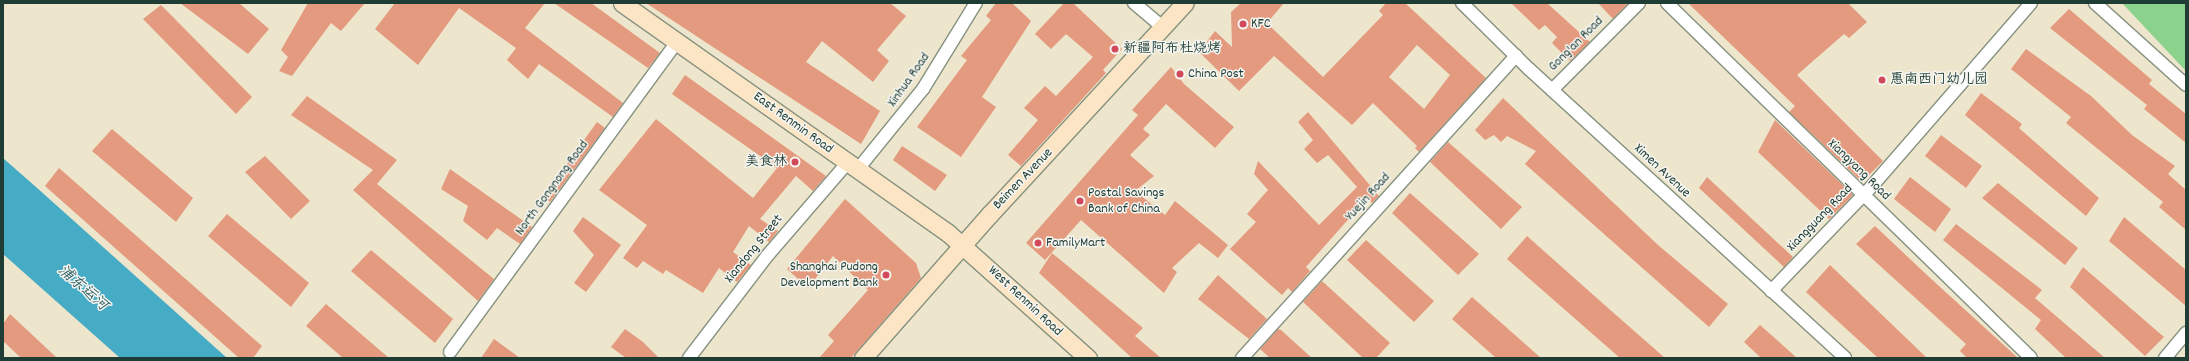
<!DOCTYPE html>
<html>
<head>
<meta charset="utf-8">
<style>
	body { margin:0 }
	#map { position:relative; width:2189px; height:361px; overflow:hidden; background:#ede6cc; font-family:Dekko,"LXGW WenKai TC",sans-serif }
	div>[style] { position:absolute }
	.green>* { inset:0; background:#8bd28d }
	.water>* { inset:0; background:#46acc5 }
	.building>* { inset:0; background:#e49a7e }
	.roads { filter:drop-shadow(1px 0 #869280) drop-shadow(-1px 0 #869280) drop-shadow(0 1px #869280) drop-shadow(0 -1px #869280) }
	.street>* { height:12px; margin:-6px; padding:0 6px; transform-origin:6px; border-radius:6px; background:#fff }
	.secondary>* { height:17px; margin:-8.5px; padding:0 8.5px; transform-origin:8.5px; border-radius:8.5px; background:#fce5c4 }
	.dots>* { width:11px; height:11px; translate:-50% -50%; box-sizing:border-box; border:2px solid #f6f6f2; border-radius:50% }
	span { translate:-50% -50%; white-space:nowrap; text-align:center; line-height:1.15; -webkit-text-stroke:3px #f6f6f2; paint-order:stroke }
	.poi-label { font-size:14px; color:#1f3d34 }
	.left { translate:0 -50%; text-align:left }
	.right { translate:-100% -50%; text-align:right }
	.street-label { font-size:14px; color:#1f3d34 }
	.water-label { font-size:15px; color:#2b5e60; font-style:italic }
	.frame { position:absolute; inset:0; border:4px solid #1f3d34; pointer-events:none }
</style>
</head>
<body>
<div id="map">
	<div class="green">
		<div style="clip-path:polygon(2122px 3px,2186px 3px,2185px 70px)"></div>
	</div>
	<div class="water">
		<div style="clip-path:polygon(3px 158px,36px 187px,227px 358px,120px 358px,3px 254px)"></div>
	</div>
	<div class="building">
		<div style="clip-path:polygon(180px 3px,239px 3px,269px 29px,248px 54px)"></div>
		<div style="clip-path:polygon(308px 3px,365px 3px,341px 31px,331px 23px,292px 76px,279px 71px,288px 57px,281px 50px)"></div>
		<div style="clip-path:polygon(395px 3px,545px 3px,525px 28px,623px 103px,613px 117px,539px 64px,528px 79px,507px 60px,516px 48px,459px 8px,418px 65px,375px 29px)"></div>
		<div style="clip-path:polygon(554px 3px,591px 3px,660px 53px,648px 68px)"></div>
		<div style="clip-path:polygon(646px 3px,890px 3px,906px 16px,877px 50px,889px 61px,873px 82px,822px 41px,806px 62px,880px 111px,861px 144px)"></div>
		<div style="clip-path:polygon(996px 3px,1012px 3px,1031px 21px,982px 97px,996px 107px,961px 157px,917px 127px,967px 60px,961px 56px,991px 20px,986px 16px)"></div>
		<div style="clip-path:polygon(1064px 3px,1073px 3px,1122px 49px,1103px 70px,1106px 73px,1021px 166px,1008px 155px,1038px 120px,1024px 108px,1045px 86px,1056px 96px,1093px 57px,1066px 34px,1051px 49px,1035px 34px)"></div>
		<div style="clip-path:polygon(evenodd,1241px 3px,1284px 3px,1267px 23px,1323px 77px,1383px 15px,1379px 11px,1386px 3px,1405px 3px,1486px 78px,1419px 152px,1415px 148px,1417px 146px,1373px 103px,1352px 125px,1274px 56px,1239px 91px,1199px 52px,1215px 31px,1232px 47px,1231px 12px,1241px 3px,1417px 45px,1450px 75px,1424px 109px,1389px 77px,1417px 45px)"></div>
		<div style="clip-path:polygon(1511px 3px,1547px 3px,1590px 42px,1570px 61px,1552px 43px,1557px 37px,1545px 25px,1539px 30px)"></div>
		<div style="clip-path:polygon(1598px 3px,1628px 3px,1613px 19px)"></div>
		<div style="clip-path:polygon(1688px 3px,1848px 3px,1867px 22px,1849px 38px,1844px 34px,1797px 75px,1883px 161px,1862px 182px,1789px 112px,1795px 106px)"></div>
		<div style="clip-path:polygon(161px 5px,252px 97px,236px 114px,143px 19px)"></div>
		<div style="clip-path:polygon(2069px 9px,2152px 80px,2149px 84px,2186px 114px,2186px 143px,2144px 109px,2147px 105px,2050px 28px)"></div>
		<div style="clip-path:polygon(2026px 49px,2091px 96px,2132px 135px,2175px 166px,2168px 174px,2186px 190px,2186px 230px,2159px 207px,2163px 202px,2066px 123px,2071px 117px,2011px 69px)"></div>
		<div style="clip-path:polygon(1171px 67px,1184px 84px,1234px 127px,1215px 148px,1166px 104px,1143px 129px,1150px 135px,1130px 155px,1154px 176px,1135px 191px,1165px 215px,1175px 201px,1228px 245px,1218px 258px,1199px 243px,1172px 268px,1177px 272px,1164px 293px,1081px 220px,1045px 260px,1026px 243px,1138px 115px,1132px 110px)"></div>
		<div style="clip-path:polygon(685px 75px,826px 176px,813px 191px,796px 176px,760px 219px,778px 231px,769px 242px,749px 226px,733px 252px,751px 265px,737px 282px,719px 268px,703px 293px,666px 270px,663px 274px,643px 261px,637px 268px,623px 258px,647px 225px,599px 190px,656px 119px,753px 198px,777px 168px,672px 94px)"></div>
		<div style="clip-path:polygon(1981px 93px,2022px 124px,2019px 128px,2099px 198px,2086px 216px,1965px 115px)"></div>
		<div style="clip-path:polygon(307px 96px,397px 160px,377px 184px,494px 279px,478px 301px,353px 190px,373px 170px,291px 115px)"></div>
		<div style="clip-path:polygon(1503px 98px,1658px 245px,1728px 304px,1709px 327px,1525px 164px,1536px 151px,1507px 136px,1501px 142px,1494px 135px,1485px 140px,1475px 130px)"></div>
		<div style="clip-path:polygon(1308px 112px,1379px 196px,1372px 203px,1368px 199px,1345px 223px,1306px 267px,1310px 271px,1292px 292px,1288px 288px,1282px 295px,1230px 249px,1256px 222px,1247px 214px,1268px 190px,1254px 174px,1258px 161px,1319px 225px,1357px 187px,1328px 155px,1317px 163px,1304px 149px,1313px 140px,1298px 122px)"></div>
		<div style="clip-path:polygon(1775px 120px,1853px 195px,1829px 219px,1758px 152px)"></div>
		<div style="clip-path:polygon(597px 122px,605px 128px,550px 202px,543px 197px)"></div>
		<div style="clip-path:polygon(112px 129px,193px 198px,176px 222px,92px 151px)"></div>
		<div style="clip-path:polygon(1941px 135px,1982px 166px,1966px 188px,1925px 156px)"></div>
		<div style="clip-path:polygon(1448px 142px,1522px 207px,1501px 229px,1430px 162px)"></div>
		<div style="clip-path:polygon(902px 146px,947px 175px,935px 191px,893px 160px)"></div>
		<div style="clip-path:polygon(265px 156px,310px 201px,291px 219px,245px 172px)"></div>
		<div style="clip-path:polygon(59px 168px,262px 346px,253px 358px,239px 358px,45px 186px)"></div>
		<div style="clip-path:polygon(450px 169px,532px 227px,520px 244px,497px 228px,487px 240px,463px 221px,468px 206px,441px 189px)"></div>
		<div style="clip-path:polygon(1707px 177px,1793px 257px,1784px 267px,1699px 188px)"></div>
		<div style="clip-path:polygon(1910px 177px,1951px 209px,1935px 232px,1894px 199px)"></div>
		<div style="clip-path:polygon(1998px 183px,2078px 248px,2065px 265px,1982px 198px)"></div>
		<div style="clip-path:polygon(1410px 193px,1479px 254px,1458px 275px,1392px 213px)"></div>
		<div style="clip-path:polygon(845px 199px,916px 263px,921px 278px,851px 358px,819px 358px,834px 341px,828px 335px,868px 290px,833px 256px,808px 288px,787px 269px)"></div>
		<div style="clip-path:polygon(227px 214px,309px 283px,291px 307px,208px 236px)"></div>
		<div style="clip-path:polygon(583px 217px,621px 245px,586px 292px,574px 283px,594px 255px,573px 231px)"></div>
		<div style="clip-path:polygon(2124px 217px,2186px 270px,2186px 306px,2109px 241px)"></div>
		<div style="clip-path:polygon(1956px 224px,2042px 290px,2035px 298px,2105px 358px,2066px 358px,2035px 329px,2041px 320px,1943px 240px)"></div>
		<div style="clip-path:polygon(1875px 226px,1928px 276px,2018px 358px,1967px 358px,1960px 351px,1966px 344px,1856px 244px)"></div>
		<div style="clip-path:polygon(1527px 236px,1608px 308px,1665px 358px,1620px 358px,1507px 259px)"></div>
		<div style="clip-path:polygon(1366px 240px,1434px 301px,1414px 322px,1347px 260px)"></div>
		<div style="clip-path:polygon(371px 250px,453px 319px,435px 343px,351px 271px)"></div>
		<div style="clip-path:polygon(1052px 253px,1143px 328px,1135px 336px,1161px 358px,1132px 358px,1039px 273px)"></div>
		<div style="clip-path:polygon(1830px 265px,1927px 358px,1878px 358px,1806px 292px)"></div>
		<div style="clip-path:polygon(2083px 267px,2164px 337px,2145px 356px,2070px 287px)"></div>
		<div style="clip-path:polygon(1218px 275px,1267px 319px,1249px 339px,1198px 299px)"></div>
		<div style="clip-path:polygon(1322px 281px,1390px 343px,1376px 358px,1363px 358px,1303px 302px)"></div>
		<div style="clip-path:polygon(1472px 297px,1541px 358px,1496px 358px,1452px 319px)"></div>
		<div style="clip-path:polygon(326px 304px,389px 358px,343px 358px,306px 326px)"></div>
		<div style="clip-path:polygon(10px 314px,57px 358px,21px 358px,3px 341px,3px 324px)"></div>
		<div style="clip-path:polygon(1760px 325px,1797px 358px,1761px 358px,1744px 342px)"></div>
		<div style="clip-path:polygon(625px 329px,643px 342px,659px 358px,626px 358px,611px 347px)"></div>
		<div style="clip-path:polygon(1278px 329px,1281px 330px,1312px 358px,1270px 358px,1260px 349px)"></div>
		<div style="clip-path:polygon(494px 339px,520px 358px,481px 358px)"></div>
	</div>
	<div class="roads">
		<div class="street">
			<div style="left:1134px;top:3px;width:38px;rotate:40deg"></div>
			<div style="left:1462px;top:3px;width:94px;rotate:44.6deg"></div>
			<div style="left:1529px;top:69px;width:428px;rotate:42.4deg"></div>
			<div style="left:1667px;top:3px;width:508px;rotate:44.28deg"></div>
			<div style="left:2095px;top:3px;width:122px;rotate:42deg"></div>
			<div style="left:1552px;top:90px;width:123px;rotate:-45deg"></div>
			<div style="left:858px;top:169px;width:103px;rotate:-50.9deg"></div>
			<div style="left:923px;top:89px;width:101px;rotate:-58.4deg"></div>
			<div style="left:1771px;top:291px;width:146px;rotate:-46.1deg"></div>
			<div style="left:1872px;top:186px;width:242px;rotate:-49deg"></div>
			<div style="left:450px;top:352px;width:384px;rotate:-53.8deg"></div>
			<div style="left:689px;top:358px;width:128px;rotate:-52.6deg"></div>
			<div style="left:767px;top:256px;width:124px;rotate:-49.2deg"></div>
			<div style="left:1242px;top:358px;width:408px;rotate:-47.8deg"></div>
			<div style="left:2165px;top:358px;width:33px;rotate:-50deg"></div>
		</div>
		<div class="secondary">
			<div style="left:622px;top:3px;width:399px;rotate:35.2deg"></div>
			<div style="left:948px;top:233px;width:188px;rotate:41.8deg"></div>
			<div style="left:863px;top:358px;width:192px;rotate:-48.6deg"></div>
			<div style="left:990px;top:214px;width:287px;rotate:-47.3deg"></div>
		</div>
	</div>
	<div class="dots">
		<div style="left:1243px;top:24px;background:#d1495b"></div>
		<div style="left:1115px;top:49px;background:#d1495b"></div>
		<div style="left:1180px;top:74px;background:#d1495b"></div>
		<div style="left:1882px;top:80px;background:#d1495b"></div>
		<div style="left:795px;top:162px;background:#d1495b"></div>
		<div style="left:1080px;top:201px;background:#d1495b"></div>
		<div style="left:1038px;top:243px;background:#d1495b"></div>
		<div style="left:886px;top:275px;background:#d1495b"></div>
	</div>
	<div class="poi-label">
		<span class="left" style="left:1251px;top:24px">KFC</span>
		<span class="left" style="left:1123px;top:49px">新疆阿布杜烧烤</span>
		<span class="left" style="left:1188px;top:74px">China Post</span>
		<span class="left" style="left:1890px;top:80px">惠南西门幼儿园</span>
		<span class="right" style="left:787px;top:162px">美食林</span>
		<span class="left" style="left:1088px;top:201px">Postal Savings<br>Bank of China</span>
		<span class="left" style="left:1046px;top:243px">FamilyMart</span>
		<span class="right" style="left:878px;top:275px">Shanghai Pudong<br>Development Bank</span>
	</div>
	<div class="street-label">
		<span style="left:1576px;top:44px;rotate:-45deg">Gong'an Road</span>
		<span style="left:909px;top:80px;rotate:-55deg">Xinhua Road</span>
		<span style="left:793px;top:123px;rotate:36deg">East Renmin Road</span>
		<span style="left:1859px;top:170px;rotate:44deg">Xiangyang Road</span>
		<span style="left:1662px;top:171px;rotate:43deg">Ximen Avenue</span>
		<span style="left:1023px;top:179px;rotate:-46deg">Beimen Avenue</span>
		<span style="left:552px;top:188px;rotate:-54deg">North Gongnong Road</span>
		<span style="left:1368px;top:197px;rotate:-48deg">Yuejin Road</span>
		<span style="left:1820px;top:218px;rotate:-46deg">Xiangguang Road</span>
		<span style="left:754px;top:249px;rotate:-51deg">Xiandong Street</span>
		<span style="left:1025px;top:301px;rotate:43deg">West Renmin Road</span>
	</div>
	<div class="water-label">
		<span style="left:82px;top:289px;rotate:41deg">浦东运河</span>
	</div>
	<div class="frame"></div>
</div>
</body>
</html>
